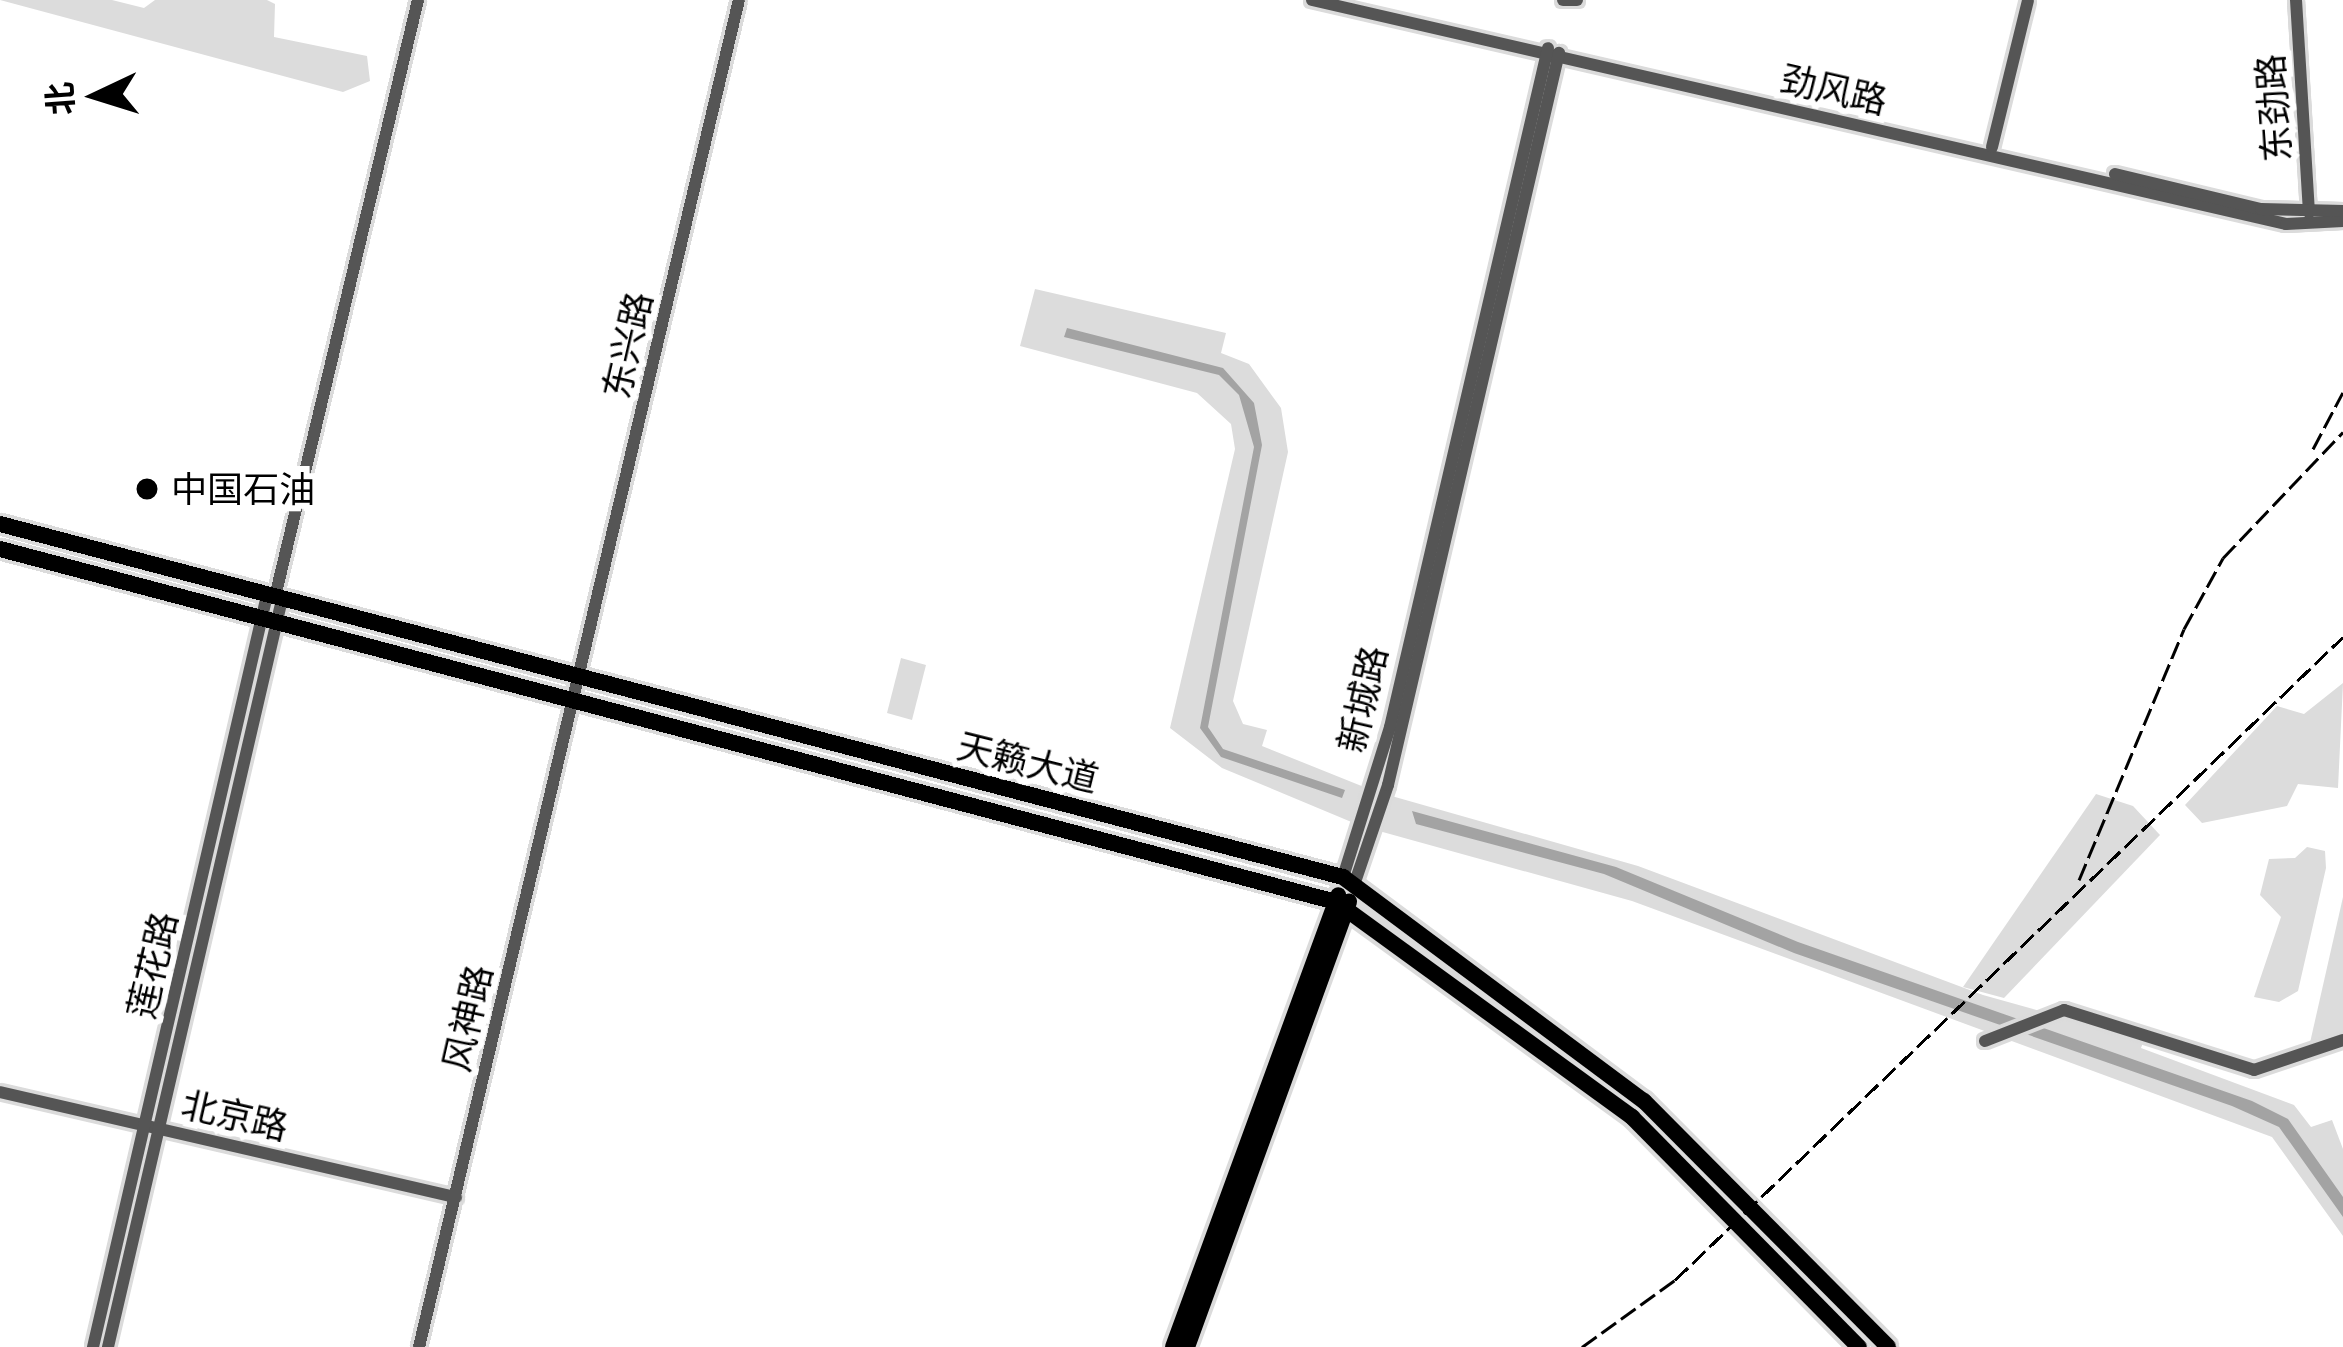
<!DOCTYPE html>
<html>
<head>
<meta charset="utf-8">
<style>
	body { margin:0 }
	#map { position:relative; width:2343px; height:1347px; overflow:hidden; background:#fff; font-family:"IBM Plex Sans","Noto Sans SC",sans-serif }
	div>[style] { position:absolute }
	.green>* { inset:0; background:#dcdcdc }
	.water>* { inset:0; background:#a3a3a3 }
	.roads { filter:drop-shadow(3px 0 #dbdbdb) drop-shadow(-3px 0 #dbdbdb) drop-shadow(0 3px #dbdbdb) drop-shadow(0 -3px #dbdbdb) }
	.minor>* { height:12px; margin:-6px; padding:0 6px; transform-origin:6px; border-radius:6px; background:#555 }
	.major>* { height:16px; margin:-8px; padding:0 8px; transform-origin:8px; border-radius:8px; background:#000 }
	.rail>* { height:3px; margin-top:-1.5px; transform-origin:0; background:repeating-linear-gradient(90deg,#000 0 18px,transparent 0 24px) }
	.dots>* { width:33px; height:33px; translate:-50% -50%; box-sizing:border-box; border:6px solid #fff; border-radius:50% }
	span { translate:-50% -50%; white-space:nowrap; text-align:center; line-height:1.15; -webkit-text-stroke:12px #fff; paint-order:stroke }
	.street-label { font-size:36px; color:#000 }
	.poi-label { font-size:36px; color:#000 }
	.left { translate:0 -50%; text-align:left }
	.north { position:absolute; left:36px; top:36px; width:120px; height:120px; -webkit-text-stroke:9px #fff; paint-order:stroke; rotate:266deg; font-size:33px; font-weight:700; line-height:48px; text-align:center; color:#000 }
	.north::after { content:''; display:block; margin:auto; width:42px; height:54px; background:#000; clip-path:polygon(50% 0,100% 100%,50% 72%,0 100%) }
</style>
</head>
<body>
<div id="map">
	<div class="green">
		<div style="clip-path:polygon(0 0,112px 0,144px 8px,155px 0,267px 0,275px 4px,274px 37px,367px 56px,370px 81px,343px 92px)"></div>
		<div style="clip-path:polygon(1035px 289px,1226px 333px,1221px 353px,1249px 364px,1281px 408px,1288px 452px,1233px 701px,1243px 724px,1267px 730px,1262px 746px,1374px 791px,1638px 866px,1983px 995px,2144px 1040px,2141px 1048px,2294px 1105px,2311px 1127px,2332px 1120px,2343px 1149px,2343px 1236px,2272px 1137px,1632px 901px,1361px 826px,1222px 768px,1170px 728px,1235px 449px,1231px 424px,1197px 393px,1020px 346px)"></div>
		<div style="clip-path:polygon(901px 658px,926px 665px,912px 720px,887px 713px)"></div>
		<div style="clip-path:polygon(2343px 683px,2338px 788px,2298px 784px,2287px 806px,2202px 823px,2185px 805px,2277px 706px,2304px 714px)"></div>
		<div style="clip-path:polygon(2096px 794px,2133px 806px,2160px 835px,2004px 998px,1963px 987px)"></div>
		<div style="clip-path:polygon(2307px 847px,2325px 851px,2326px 868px,2298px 991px,2279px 1002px,2254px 997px,2281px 917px,2260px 895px,2269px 859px,2295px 858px)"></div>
		<div style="clip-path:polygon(2343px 897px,2343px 1041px,2307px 1056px)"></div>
	</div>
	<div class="water">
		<div style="clip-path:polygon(1067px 328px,1223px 368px,1254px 403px,1262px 445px,1208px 727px,1223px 749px,1345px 790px,1342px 798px,1221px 757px,1200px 728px,1254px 447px,1239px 395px,1219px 375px,1064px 337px)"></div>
		<div style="clip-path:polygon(1412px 811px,1616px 867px,1798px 942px,2252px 1101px,2288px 1119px,2343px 1197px,2343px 1217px,2279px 1127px,2232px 1106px,1794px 953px,1604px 874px,1416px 824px)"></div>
	</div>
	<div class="roads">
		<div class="minor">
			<div style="left:1312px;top:0;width:999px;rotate:12.95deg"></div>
			<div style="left:2286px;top:224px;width:57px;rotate:-3deg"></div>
			<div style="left:1563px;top:0;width:14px"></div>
			<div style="left:2296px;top:0;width:213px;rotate:86.5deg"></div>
			<div style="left:1992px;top:147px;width:151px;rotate:-76.2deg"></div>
			<div style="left:2115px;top:174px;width:150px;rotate:13.5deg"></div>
			<div style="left:2261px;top:209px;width:82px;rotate:1.4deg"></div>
			<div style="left:275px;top:597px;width:614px;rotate:-76.53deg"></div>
			<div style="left:1343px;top:877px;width:157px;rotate:-72.6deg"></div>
			<div style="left:1390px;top:727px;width:697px;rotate:-76.9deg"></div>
			<div style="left:1354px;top:885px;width:106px;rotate:-71.2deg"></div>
			<div style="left:1388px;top:785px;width:752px;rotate:-76.85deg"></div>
			<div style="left:1985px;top:1041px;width:85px;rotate:-21.4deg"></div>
			<div style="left:2064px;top:1010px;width:199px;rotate:17.5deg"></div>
			<div style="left:2254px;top:1070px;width:94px;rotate:-18.6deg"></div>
			<div style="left:0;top:1092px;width:468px;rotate:13deg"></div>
			<div style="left:93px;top:1347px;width:772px;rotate:-76.97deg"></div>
			<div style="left:108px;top:1347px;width:768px;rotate:-76.9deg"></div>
			<div style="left:419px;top:1347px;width:1384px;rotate:-76.64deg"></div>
		</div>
		<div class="major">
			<div style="left:0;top:524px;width:1389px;rotate:14.73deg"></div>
			<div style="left:1343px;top:877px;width:375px;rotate:36.7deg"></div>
			<div style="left:1644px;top:1101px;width:346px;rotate:45.2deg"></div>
			<div style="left:0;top:549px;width:1382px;rotate:14.8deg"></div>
			<div style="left:1336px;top:902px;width:366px;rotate:36deg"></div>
			<div style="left:1632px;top:1117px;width:323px;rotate:45.4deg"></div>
			<div style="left:1173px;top:1347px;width:481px;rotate:-69.9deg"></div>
			<div style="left:1187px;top:1347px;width:474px;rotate:-70deg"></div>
		</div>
	</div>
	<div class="rail">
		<div style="left:2313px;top:449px;width:64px;rotate:-62.2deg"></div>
		<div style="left:2079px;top:880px;width:272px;rotate:-67.3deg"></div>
		<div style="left:2184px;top:629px;width:81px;rotate:-61.2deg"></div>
		<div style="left:2223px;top:558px;width:174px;rotate:-46.4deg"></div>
		<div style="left:1582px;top:1347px;width:115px;rotate:-35.8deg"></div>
		<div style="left:1675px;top:1280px;width:927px;rotate:-43.91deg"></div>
	</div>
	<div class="dots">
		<div style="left:147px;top:489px;background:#000"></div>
	</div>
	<div class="street-label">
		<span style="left:1834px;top:89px;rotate:13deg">劲风路</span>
		<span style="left:2273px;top:108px;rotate:-94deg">东劲路</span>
		<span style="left:627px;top:345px;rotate:-77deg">东兴路</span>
		<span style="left:1362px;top:699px;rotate:-77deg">新城路</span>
		<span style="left:1028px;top:762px;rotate:14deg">天籁大道</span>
		<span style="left:152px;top:965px;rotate:-77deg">莲花路</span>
		<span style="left:467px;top:1018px;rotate:-77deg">风神路</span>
		<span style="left:235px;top:1115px;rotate:13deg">北京路</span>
	</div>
	<div class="poi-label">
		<span class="left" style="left:171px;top:489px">中国石油</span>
	</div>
	<div class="north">北</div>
</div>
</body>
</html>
